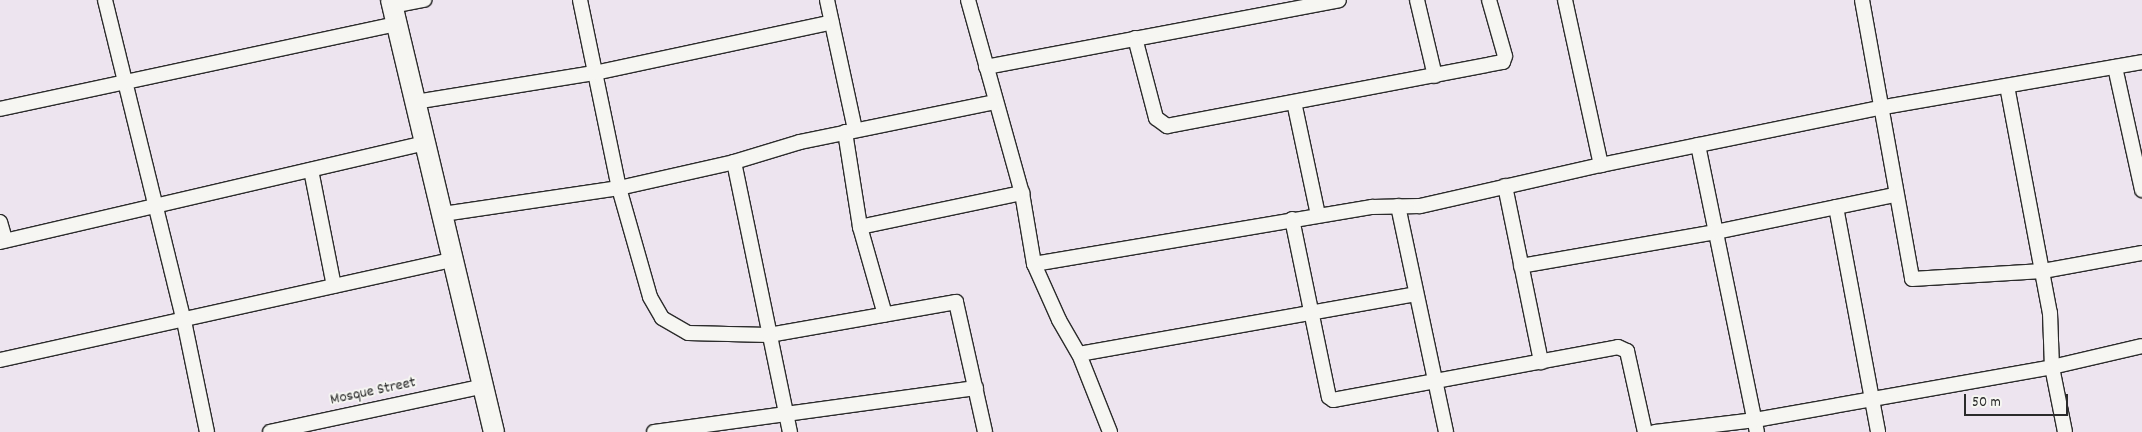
<!DOCTYPE html>
<html>
<head>
<meta charset="utf-8">
<style>
	body { margin:0 }
	#map { position:relative; width:2142px; height:432px; overflow:hidden; background:#ede4ef; font-family:Dekko,sans-serif }
	div>[style] { position:absolute }
	.roads { filter:drop-shadow(1px 0 #2b2b2b) drop-shadow(-1px 0 #2b2b2b) drop-shadow(0 1px #2b2b2b) drop-shadow(0 -1px #2b2b2b) }
	.street>* { height:14px; margin:-7px; padding:0 7px; transform-origin:7px; border-radius:7px; background:#f6f6f2 }
	.secondary>* { height:20px; margin:-10px; padding:0 10px; transform-origin:10px; border-radius:10px; background:#f6f6f2 }
	span { translate:-50% -50%; white-space:nowrap; text-align:center; line-height:1.15; -webkit-text-stroke:4px #f6f6f2; paint-order:stroke }
	.street-label { font-size:16px; color:#2b2b2b }
	.scale { position:absolute; left:1964px; top:394px; width:104px; height:22px; box-sizing:border-box; border:2px solid #2b2b2b; border-top:0; padding-left:6px; font-size:15px; line-height:18px; white-space:nowrap; color:#2b2b2b; -webkit-text-stroke:4px #f6f6f2; paint-order:stroke }
</style>
</head>
<body>
<div id="map">
	<div class="roads">
		<div class="street">
			<div style="left:105px;top:0;width:331px;rotate:76.2deg"></div>
			<div style="left:184px;top:321px;width:113px;rotate:78.3deg"></div>
			<div style="left:580px;top:0;width:192px;rotate:78.3deg"></div>
			<div style="left:619px;top:188px;width:113px;rotate:74.1deg"></div>
			<div style="left:650px;top:297px;width:24px;rotate:60deg"></div>
			<div style="left:662px;top:318px;width:30px;rotate:30deg"></div>
			<div style="left:688px;top:333px;width:81px;rotate:1.4deg"></div>
			<div style="left:769px;top:335px;width:190px;rotate:-10deg"></div>
			<div style="left:956px;top:302px;width:133px;rotate:77.4deg"></div>
			<div style="left:827px;top:0;width:133px;rotate:77.8deg"></div>
			<div style="left:968px;top:0;width:200px;rotate:74.4deg"></div>
			<div style="left:1022px;top:193px;width:72px;rotate:80.4deg"></div>
			<div style="left:1034px;top:264px;width:61px;rotate:65.9deg"></div>
			<div style="left:1059px;top:320px;width:39px;rotate:60deg"></div>
			<div style="left:1079px;top:354px;width:84px;rotate:68.3deg"></div>
			<div style="left:1417px;top:0;width:78px;rotate:76.7deg"></div>
			<div style="left:1565px;top:0;width:169px;rotate:77.7deg"></div>
			<div style="left:1862px;top:0;width:283px;rotate:79.8deg"></div>
			<div style="left:1912px;top:279px;width:131px;rotate:-3.5deg"></div>
			<div style="left:2043px;top:271px;width:101px;rotate:-10.3deg"></div>
			<div style="left:392px;top:6px;width:33px;rotate:-11deg"></div>
			<div style="left:1135px;top:38px;width:83px;rotate:75.3deg"></div>
			<div style="left:1156px;top:118px;width:14px;rotate:36deg"></div>
			<div style="left:1167px;top:126px;width:342px;rotate:-10.8deg"></div>
			<div style="left:1503px;top:62px;width:6px;rotate:-72deg"></div>
			<div style="left:1505px;top:56px;width:58px;rotate:-105.9deg"></div>
			<div style="left:986px;top:67px;width:359px;rotate:-10.7deg"></div>
			<div style="left:2115px;top:67px;width:126px;rotate:77.6deg"></div>
			<div style="left:2007px;top:86px;width:231px;rotate:79.3deg"></div>
			<div style="left:2050px;top:313px;width:54px;rotate:87.9deg"></div>
			<div style="left:2052px;top:367px;width:66px;rotate:78.7deg"></div>
			<div style="left:415px;top:102px;width:182px;rotate:-9.2deg"></div>
			<div style="left:595px;top:73px;width:242px;rotate:-12.1deg"></div>
			<div style="left:1294px;top:102px;width:116px;rotate:78deg"></div>
			<div style="left:0;top:109px;width:406px;rotate:-12.1deg"></div>
			<div style="left:845px;top:132px;width:96px;rotate:81deg"></div>
			<div style="left:860px;top:227px;width:91px;rotate:74.1deg"></div>
			<div style="left:1698px;top:145px;width:293px;rotate:78.4deg"></div>
			<div style="left:734px;top:162px;width:276px;rotate:78.3deg"></div>
			<div style="left:311px;top:170px;width:118px;rotate:78.8deg"></div>
			<div style="left:1505px;top:186px;width:180px;rotate:78.4deg"></div>
			<div style="left:1398px;top:206px;width:231px;rotate:78deg"></div>
			<div style="left:1836px;top:207px;width:229px;rotate:79.4deg"></div>
			<div style="left:443px;top:214px;width:178px;rotate:-8.4deg"></div>
			<div style="left:619px;top:188px;width:118px;rotate:-12.7deg"></div>
			<div style="left:734px;top:162px;width:69px;rotate:-16.9deg"></div>
			<div style="left:800px;top:142px;width:199px;rotate:-11.6deg"></div>
			<div style="left:1292px;top:219px;width:182px;rotate:78.3deg"></div>
			<div style="left:1329px;top:397px;width:5px;rotate:37deg"></div>
			<div style="left:1333px;top:400px;width:290px;rotate:-10.5deg"></div>
			<div style="left:1618px;top:347px;width:10px;rotate:24deg"></div>
			<div style="left:1627px;top:351px;width:83px;rotate:77.5deg"></div>
			<div style="left:0;top:222px;width:19px;rotate:74deg"></div>
			<div style="left:860px;top:227px;width:166px;rotate:-11.9deg"></div>
			<div style="left:0;top:242px;width:436px;rotate:-13.1deg"></div>
			<div style="left:1034px;top:264px;width:343px;rotate:-9.6deg"></div>
			<div style="left:1372px;top:207px;width:48px;rotate:-1.2deg"></div>
			<div style="left:1420px;top:206px;width:186px;rotate:-12.8deg"></div>
			<div style="left:1601px;top:165px;width:284px;rotate:-11.6deg"></div>
			<div style="left:1879px;top:108px;width:267px;rotate:-9.9deg"></div>
			<div style="left:1521px;top:266px;width:198px;rotate:-9.9deg"></div>
			<div style="left:1716px;top:232px;width:183px;rotate:-11.7deg"></div>
			<div style="left:1079px;top:354px;width:342px;rotate:-10.1deg"></div>
			<div style="left:0;top:360px;width:465px;rotate:-12.5deg"></div>
			<div style="left:270px;top:432px;width:219px;rotate:-12.1deg"></div>
			<div style="left:654px;top:432px;width:325px;rotate:-7.8deg"></div>
			<div style="left:1655px;top:432px;width:101px;rotate:-6.8deg"></div>
			<div style="left:1755px;top:420px;width:302px;rotate:-10.1deg"></div>
			<div style="left:2052px;top:367px;width:92px;rotate:-13.1deg"></div>
		</div>
		<div class="secondary">
			<div style="left:391px;top:0;width:444px;rotate:76.6deg"></div>
		</div>
	</div>
	<div class="street-label">
		<span style="left:373px;top:392px;rotate:-12deg">Mosque Street</span>
	</div>
	<div class="scale">50 m</div>
</div>
</body>
</html>
